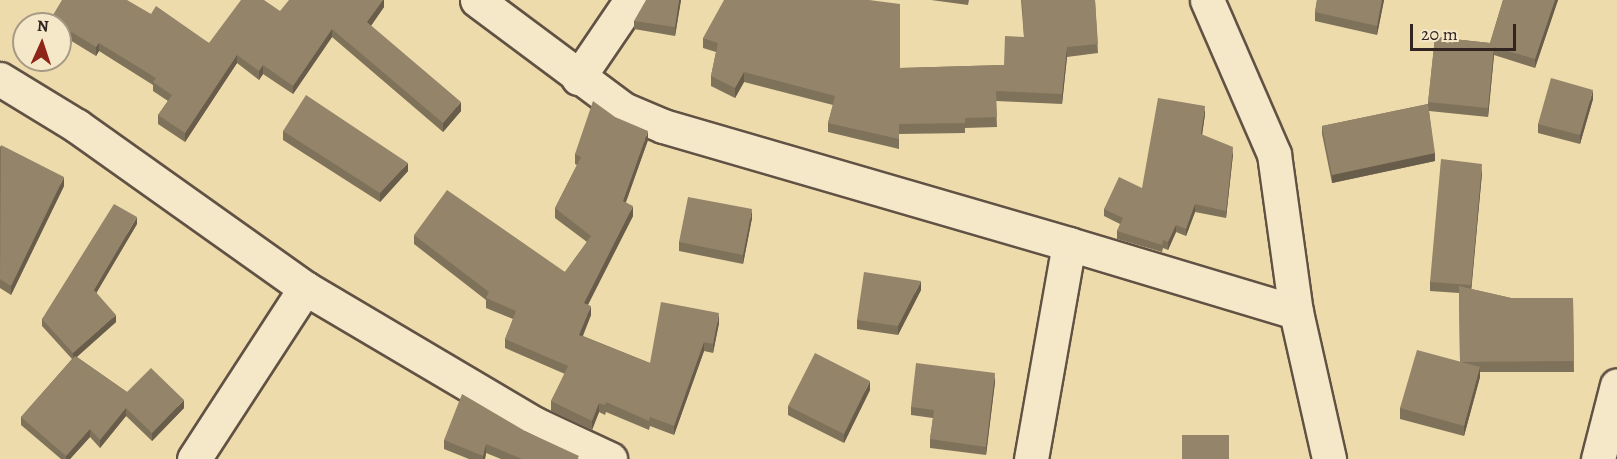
<!DOCTYPE html>
<html>
<head>
<meta charset="utf-8">
<style>
	body { margin:0 }
	#map { position:relative; width:1617px; height:459px; overflow:hidden; background:#eedbac; font-family:Alegreya,serif }
	div>[style] { position:absolute }
	.roads { filter:drop-shadow(2px 0 #615244) drop-shadow(-2px 0 #615244) drop-shadow(0 2px #615244) drop-shadow(0 -2px #615244) }
	.street>* { height:33px; margin:-16.5px; padding:0 16.5px; transform-origin:16.5px; border-radius:16.5px; background:#f4e8c9 }
	.wall>* { inset:0; background:#7f725a }
	.shaded-wall>* { inset:0; background:#685c4a }
	.building>* { inset:0; background:#948469 }
	span { translate:-50% -50%; white-space:nowrap; text-align:center; line-height:1.15; -webkit-text-stroke:6px #f4e8c9; paint-order:stroke }
	.north { position:absolute; left:12px; top:12px; width:60px; height:60px; box-sizing:border-box; background:#f4e8c9; border:2px solid #a69a86; border-radius:50%; rotate:3deg; font-size:16px; font-weight:700; line-height:24px; text-align:center; color:#322521 }
	.north::after { content:''; display:block; margin:auto; width:21px; height:27px; background:#8f2418; clip-path:polygon(50% 0,100% 100%,50% 72%,0 100%) }
	.scale { position:absolute; left:1410px; top:24px; width:106px; height:27px; box-sizing:border-box; border:3px solid #322521; border-top:0; padding-left:8px; font-size:18px; line-height:21px; white-space:nowrap; color:#322521; -webkit-text-stroke:4px #f4e8c9; paint-order:stroke }
</style>
</head>
<body>
<div id="map">
	<div class="roads">
		<div class="street">
			<div style="left:477px;top:0;width:182px;rotate:36.7deg"></div>
			<div style="left:623px;top:109px;width:43px;rotate:23deg"></div>
			<div style="left:663px;top:126px;width:423px;rotate:16.2deg"></div>
			<div style="left:1207px;top:0;width:168px;rotate:66.5deg"></div>
			<div style="left:1274px;top:154px;width:160px;rotate:82.1deg"></div>
			<div style="left:1296px;top:312px;width:151px;rotate:77.3deg"></div>
			<div style="left:578px;top:78px;width:94px;rotate:-55.8deg"></div>
			<div style="left:0;top:79px;width:90px;rotate:31.4deg"></div>
			<div style="left:77px;top:126px;width:280px;rotate:35.4deg"></div>
			<div style="left:305px;top:288px;width:267px;rotate:30.6deg"></div>
			<div style="left:535px;top:424px;width:83px;rotate:25deg"></div>
			<div style="left:194px;top:459px;width:204px;rotate:-57deg"></div>
			<div style="left:1031px;top:459px;width:218px;rotate:-80deg"></div>
			<div style="left:1069px;top:244px;width:237px;rotate:16.7deg"></div>
			<div style="left:1598px;top:459px;width:76px;rotate:-75.6deg"></div>
		</div>
	</div>
	<div class="wall">
		<div style="clip-path:polygon(384px 0,384px 7px,371px 26px,461px 111px,443px 132px,332px 37px,293px 94px,263px 74px,259px 80px,237px 63px,185px 142px,158px 124px,158px 115px,168px 101px,153px 91px,153px 85px,99px 51px,96px 56px,60px 34px,60px 24px,50px 24px,50px 20px,151px 14px,209px 43px,280px 11px)"></div>
		<div style="clip-path:polygon(681px 0,675px 36px,634px 29px,634px 21px)"></div>
		<div style="clip-path:polygon(931px 0,969px 0,968px 5px)"></div>
		<div style="clip-path:polygon(1021px 0,1095px 0,1098px 53px,1067px 57px,1062px 104px,996px 101px,997px 127px,965px 128px,965px 133px,899px 134px,899px 149px,828px 132px,828px 123px,833px 105px,744px 82px,735px 98px,711px 86px,711px 76px,716px 52px,703px 48px,703px 38px,900px 68px,1004px 65px,1024px 37px)"></div>
		<div style="clip-path:polygon(1317px 0,1384px 0,1377px 35px,1315px 21px,1315px 12px)"></div>
		<div style="clip-path:polygon(1503px 0,1558px 0,1535px 68px,1494px 55px,1488px 117px,1429px 111px,1435px 161px,1332px 183px,1322px 134px,1322px 126px,1428px 104px,1435px 37px,1490px 43px)"></div>
		<div style="clip-path:polygon(1593px 99px,1580px 144px,1538px 133px,1538px 124px)"></div>
		<div style="clip-path:polygon(1205px 114px,1202px 135px,1233px 154px,1226px 218px,1195px 212px,1186px 236px,1176px 232px,1168px 250px,1163px 248px,1162px 252px,1117px 239px,1117px 231px,1120px 224px,1104px 216px,1104px 209px,1142px 188px)"></div>
		<div style="clip-path:polygon(283px 131px,408px 171px,380px 202px,283px 140px)"></div>
		<div style="clip-path:polygon(648px 140px,626px 202px,633px 216px,588px 305px,591px 315px,583px 336px,650px 363px,719px 323px,713px 353px,704px 351px,674px 435px,650px 426px,649px 430px,606px 412px,605px 415px,599px 412px,592px 430px,551px 411px,551px 401px,565px 374px,505px 348px,505px 339px,513px 319px,486px 308px,486px 300px,414px 244px,414px 235px,565px 272px,587px 242px,555px 218px,555px 208px,577px 165px,575px 164px,575px 154px)"></div>
		<div style="clip-path:polygon(0 146px,64px 186px,11px 295px,0 288px)"></div>
		<div style="clip-path:polygon(1482px 173px,1471px 289px,1511px 298px,1573px 298px,1574px 372px,1480px 372px,1480px 377px,1464px 436px,1400px 419px,1400px 408px,1460px 362px,1459px 293px,1430px 291px,1430px 282px)"></div>
		<div style="clip-path:polygon(752px 218px,743px 264px,679px 251px,679px 242px)"></div>
		<div style="clip-path:polygon(137px 224px,96px 293px,116px 322px,77px 357px,127px 392px,184px 408px,152px 441px,126px 416px,100px 448px,90px 437px,70px 459px,61px 459px,21px 425px,21px 417px,72px 359px,42px 326px,42px 319px)"></div>
		<div style="clip-path:polygon(921px 290px,898px 335px,857px 329px,857px 320px)"></div>
		<div style="clip-path:polygon(995px 382px,986px 455px,930px 448px,930px 439px,933px 418px,911px 415px,911px 407px)"></div>
		<div style="clip-path:polygon(870px 390px,844px 443px,788px 415px,788px 406px)"></div>
		<div style="clip-path:polygon(525px 431px,579px 459px,501px 459px,486px 453px,485px 459px,469px 459px,444px 449px,444px 440px)"></div>
	</div>
	<div class="shaded-wall">
		<div style="clip-path:polygon(383px 0,384px 0,384px 7px,367px 31px,367px 22px)"></div>
		<div style="clip-path:polygon(679px 0,681px 0,675px 36px,675px 27px)"></div>
		<div style="clip-path:polygon(1382px 0,1384px 0,1377px 35px,1377px 26px)"></div>
		<div style="clip-path:polygon(1555px 0,1558px 0,1535px 68px,1535px 59px)"></div>
		<div style="clip-path:polygon(332px 29px,332px 37px,293px 94px,293px 86px)"></div>
		<div style="clip-path:polygon(99px 43px,99px 51px,96px 56px,96px 47px)"></div>
		<div style="clip-path:polygon(1067px 47px,1067px 57px,1062px 104px,1062px 94px)"></div>
		<div style="clip-path:polygon(1494px 47px,1494px 55px,1488px 117px,1488px 108px)"></div>
		<div style="clip-path:polygon(237px 55px,237px 63px,185px 142px,185px 133px)"></div>
		<div style="clip-path:polygon(263px 65px,263px 74px,259px 80px,259px 71px)"></div>
		<div style="clip-path:polygon(744px 72px,744px 82px,735px 98px,735px 88px)"></div>
		<div style="clip-path:polygon(1593px 90px,1593px 99px,1580px 144px,1580px 135px)"></div>
		<div style="clip-path:polygon(461px 102px,461px 111px,443px 132px,443px 123px)"></div>
		<div style="clip-path:polygon(1205px 106px,1205px 114px,1201px 142px,1201px 134px)"></div>
		<div style="clip-path:polygon(648px 131px,648px 140px,623px 210px,623px 201px)"></div>
		<div style="clip-path:polygon(1233px 147px,1233px 154px,1226px 218px,1226px 211px)"></div>
		<div style="clip-path:polygon(1435px 153px,1435px 161px,1332px 183px,1332px 175px)"></div>
		<div style="clip-path:polygon(408px 163px,408px 171px,380px 202px,380px 193px)"></div>
		<div style="clip-path:polygon(1482px 164px,1482px 173px,1471px 293px,1471px 285px)"></div>
		<div style="clip-path:polygon(64px 177px,64px 186px,11px 295px,11px 286px)"></div>
		<div style="clip-path:polygon(1195px 204px,1195px 212px,1186px 236px,1186px 229px)"></div>
		<div style="clip-path:polygon(633px 206px,633px 216px,584px 312px,584px 303px)"></div>
		<div style="clip-path:polygon(752px 209px,752px 218px,743px 264px,743px 255px)"></div>
		<div style="clip-path:polygon(137px 217px,137px 224px,94px 297px,94px 290px)"></div>
		<div style="clip-path:polygon(1176px 225px,1176px 232px,1168px 250px,1168px 242px)"></div>
		<div style="clip-path:polygon(921px 281px,921px 290px,898px 335px,898px 326px)"></div>
		<div style="clip-path:polygon(591px 306px,591px 315px,579px 344px,579px 335px)"></div>
		<div style="clip-path:polygon(719px 313px,719px 323px,713px 353px,713px 344px)"></div>
		<div style="clip-path:polygon(116px 315px,116px 322px,73px 360px,73px 353px)"></div>
		<div style="clip-path:polygon(704px 342px,704px 351px,674px 435px,674px 426px)"></div>
		<div style="clip-path:polygon(1480px 367px,1480px 377px,1464px 436px,1464px 426px)"></div>
		<div style="clip-path:polygon(995px 373px,995px 382px,986px 455px,986px 447px)"></div>
		<div style="clip-path:polygon(870px 381px,870px 390px,844px 443px,844px 434px)"></div>
		<div style="clip-path:polygon(184px 400px,184px 408px,152px 441px,152px 433px)"></div>
		<div style="clip-path:polygon(599px 403px,599px 412px,592px 430px,592px 421px)"></div>
		<div style="clip-path:polygon(126px 408px,126px 416px,100px 448px,100px 440px)"></div>
		<div style="clip-path:polygon(90px 429px,90px 437px,70px 459px,66px 459px,66px 456px)"></div>
		<div style="clip-path:polygon(486px 444px,486px 453px,485px 459px,483px 459px,483px 456px)"></div>
	</div>
	<div class="building">
		<div style="clip-path:polygon(62px 0,127px 0,151px 14px,156px 6px,209px 43px,241px 0,264px 0,280px 11px,289px 0,383px 0,367px 22px,461px 102px,443px 123px,332px 29px,293px 86px,263px 65px,259px 71px,237px 55px,185px 133px,158px 115px,172px 95px,153px 82px,156px 78px,99px 43px,96px 47px,60px 25px,60px 24px,58px 24px,50px 20px)"></div>
		<div style="clip-path:polygon(646px 0,679px 0,675px 27px,634px 21px)"></div>
		<div style="clip-path:polygon(724px 0,869px 0,900px 4px,900px 68px,1004px 65px,1005px 36px,1024px 37px,1022px 0,1095px 0,1098px 44px,1067px 47px,1062px 94px,996px 91px,997px 117px,965px 118px,965px 123px,899px 124px,899px 139px,828px 123px,835px 96px,744px 72px,735px 88px,711px 76px,718px 43px,703px 38px)"></div>
		<div style="clip-path:polygon(1317px 0,1382px 0,1377px 26px,1315px 12px)"></div>
		<div style="clip-path:polygon(1503px 0,1555px 0,1535px 59px,1494px 47px,1488px 108px,1428px 102px,1435px 37px,1490px 43px)"></div>
		<div style="clip-path:polygon(1551px 78px,1593px 90px,1580px 135px,1538px 124px)"></div>
		<div style="clip-path:polygon(306px 95px,408px 163px,380px 193px,283px 131px)"></div>
		<div style="clip-path:polygon(1158px 98px,1205px 106px,1201px 134px,1233px 147px,1226px 211px,1195px 204px,1186px 229px,1176px 225px,1168px 242px,1163px 240px,1162px 245px,1117px 231px,1123px 218px,1104px 209px,1119px 177px,1142px 188px)"></div>
		<div style="clip-path:polygon(593px 101px,615px 117px,648px 131px,623px 201px,633px 206px,584px 303px,591px 306px,579px 335px,650px 363px,661px 302px,719px 313px,713px 344px,704px 342px,674px 426px,650px 417px,649px 421px,606px 402px,605px 405px,599px 403px,592px 421px,551px 401px,568px 366px,505px 339px,516px 311px,486px 298px,489px 292px,414px 235px,447px 190px,565px 272px,591px 236px,555px 208px,581px 157px,575px 154px)"></div>
		<div style="clip-path:polygon(1428px 104px,1435px 153px,1332px 175px,1322px 126px)"></div>
		<div style="clip-path:polygon(1px 145px,64px 177px,11px 286px,0 279px)"></div>
		<div style="clip-path:polygon(1441px 159px,1482px 164px,1471px 285px,1430px 282px)"></div>
		<div style="clip-path:polygon(688px 197px,752px 209px,743px 255px,679px 242px)"></div>
		<div style="clip-path:polygon(114px 204px,137px 217px,94px 290px,116px 315px,73px 353px,42px 319px)"></div>
		<div style="clip-path:polygon(864px 272px,921px 281px,898px 326px,857px 320px)"></div>
		<div style="clip-path:polygon(1459px 286px,1511px 298px,1573px 298px,1574px 361px,1460px 362px)"></div>
		<div style="clip-path:polygon(1417px 350px,1480px 367px,1464px 426px,1400px 408px)"></div>
		<div style="clip-path:polygon(815px 353px,870px 381px,844px 434px,788px 406px)"></div>
		<div style="clip-path:polygon(75px 356px,127px 392px,151px 368px,184px 400px,152px 433px,126px 408px,100px 440px,90px 429px,66px 456px,21px 417px)"></div>
		<div style="clip-path:polygon(916px 363px,995px 373px,986px 447px,930px 439px,934px 410px,911px 407px)"></div>
		<div style="clip-path:polygon(462px 394px,525px 431px,579px 456px,577px 459px,522px 459px,486px 444px,483px 456px,444px 440px)"></div>
		<div style="clip-path:polygon(1182px 435px,1229px 435px,1229px 459px,1182px 459px)"></div>
	</div>
	<div class="north">N</div>
	<div class="scale">20 m</div>
</div>
</body>
</html>
